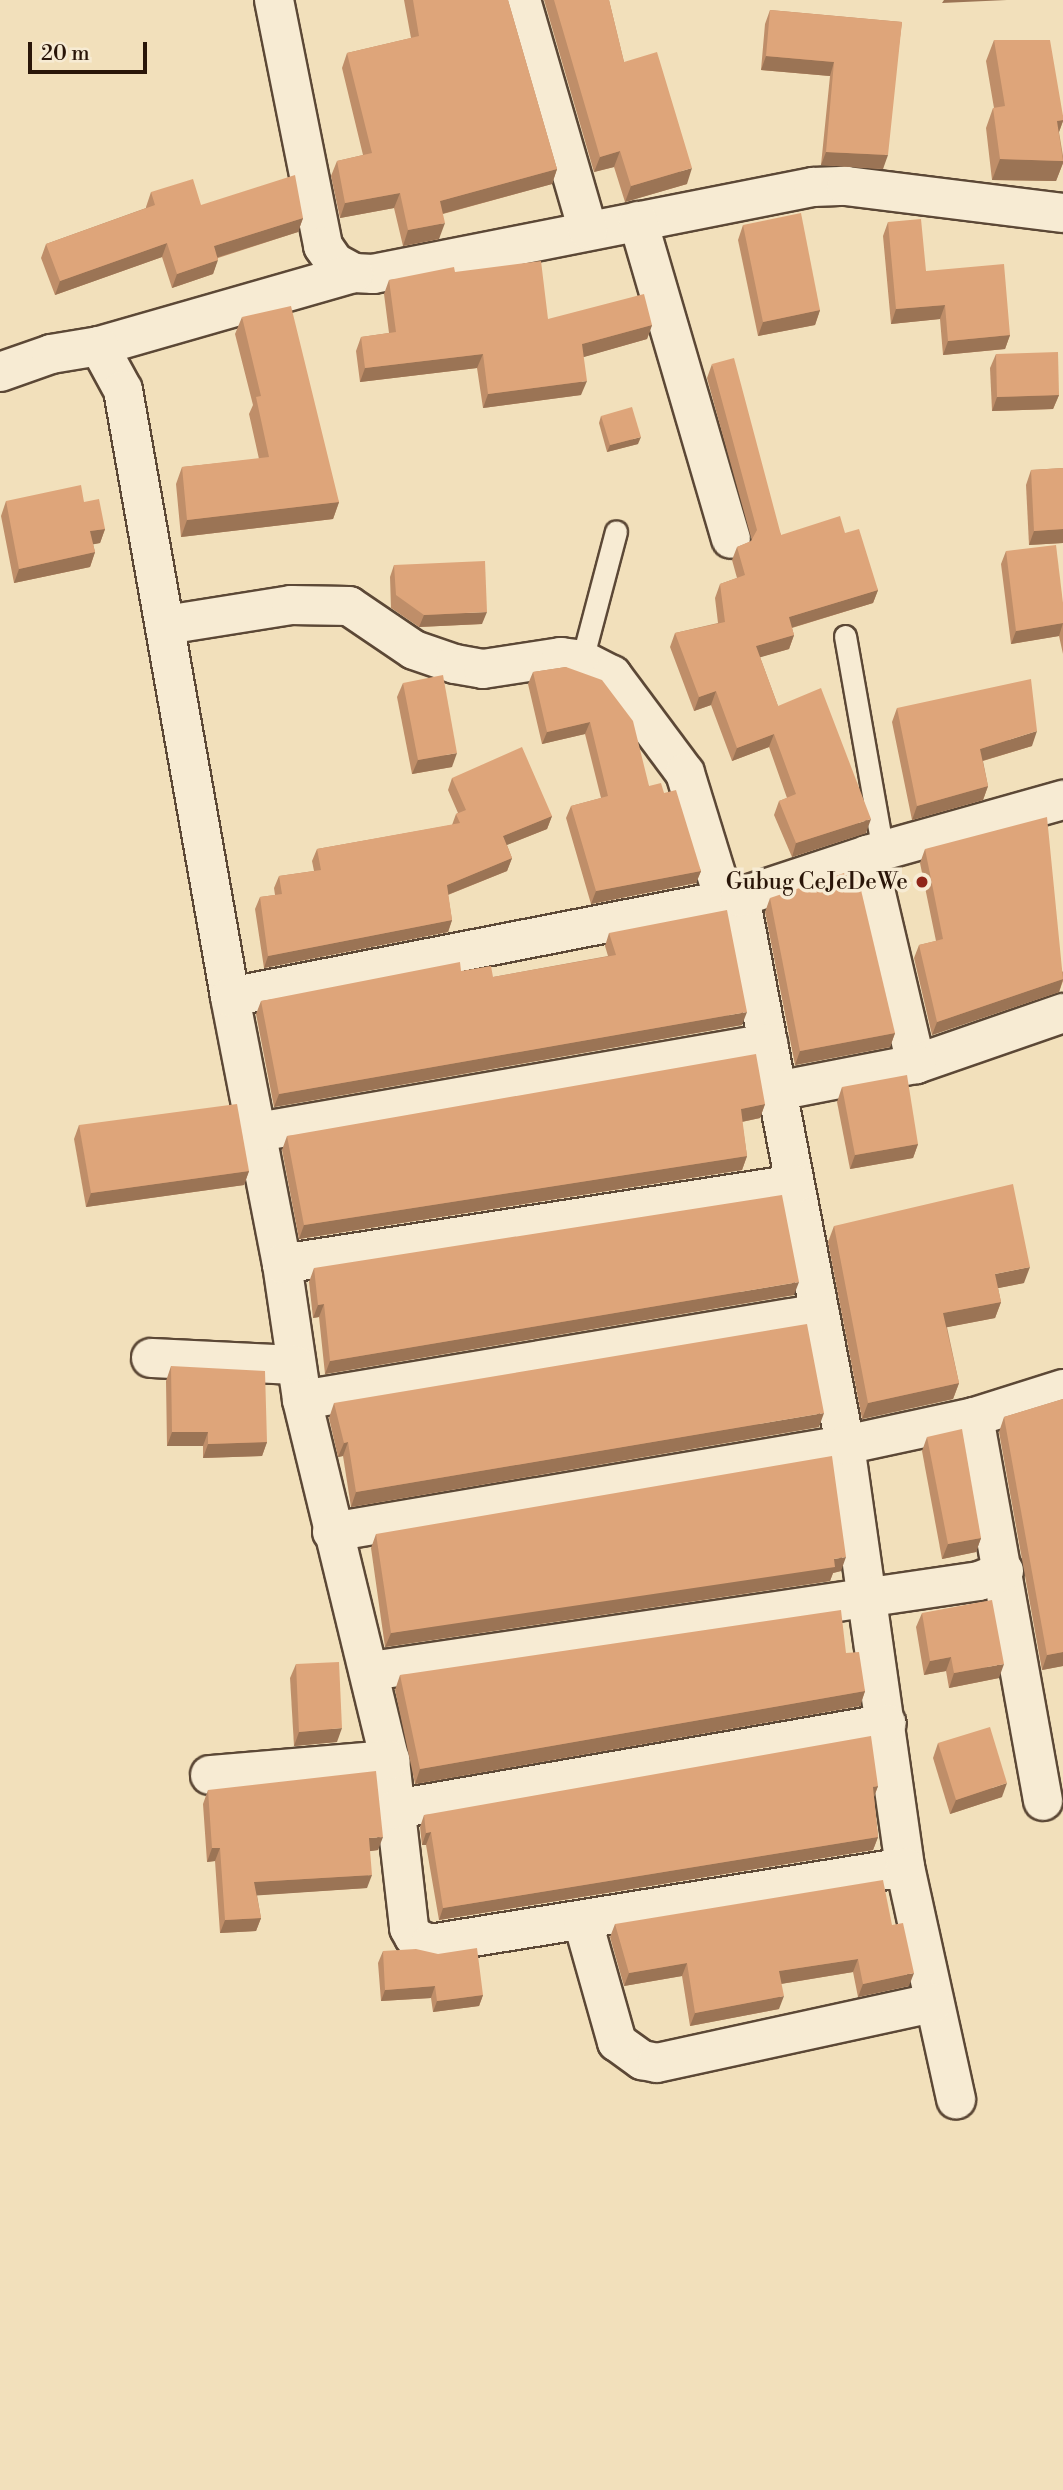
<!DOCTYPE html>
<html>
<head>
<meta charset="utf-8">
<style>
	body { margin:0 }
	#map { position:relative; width:1063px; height:2490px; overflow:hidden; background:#f2e0bb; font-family:"Libre Bodoni",serif }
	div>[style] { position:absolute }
	.roads { filter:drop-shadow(2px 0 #5c4836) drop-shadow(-2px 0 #5c4836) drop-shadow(0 2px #5c4836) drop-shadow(0 -2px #5c4836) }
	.lane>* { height:21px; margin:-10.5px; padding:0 10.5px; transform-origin:10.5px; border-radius:10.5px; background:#f7ebd3 }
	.street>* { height:38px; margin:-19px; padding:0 19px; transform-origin:19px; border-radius:19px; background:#f7ebd3 }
	.wall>* { inset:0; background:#bf8e69 }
	.shaded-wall>* { inset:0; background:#9b7455 }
	.building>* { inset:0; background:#dea57a }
	.dots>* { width:19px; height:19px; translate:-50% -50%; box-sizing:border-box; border:4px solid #f7ebd3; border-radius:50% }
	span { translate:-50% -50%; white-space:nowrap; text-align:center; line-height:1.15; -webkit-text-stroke:7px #f7ebd3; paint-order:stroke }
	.poi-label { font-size:23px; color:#2a1609 }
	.right { translate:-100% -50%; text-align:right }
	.scale { position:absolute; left:28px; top:42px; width:119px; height:32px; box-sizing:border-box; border:4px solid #2a1609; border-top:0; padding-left:9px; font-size:21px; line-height:24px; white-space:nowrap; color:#2a1609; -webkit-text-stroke:5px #f7ebd3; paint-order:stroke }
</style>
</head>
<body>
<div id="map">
	<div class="roads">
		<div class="lane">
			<div style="left:845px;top:636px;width:218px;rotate:80deg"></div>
			<div style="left:582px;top:660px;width:133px;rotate:-75.2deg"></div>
		</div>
		<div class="street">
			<div style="left:274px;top:0;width:251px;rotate:78.7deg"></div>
			<div style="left:323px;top:246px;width:19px;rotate:55deg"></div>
			<div style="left:334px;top:262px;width:23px;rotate:29deg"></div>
			<div style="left:354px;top:273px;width:19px;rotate:3deg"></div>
			<div style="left:373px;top:274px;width:449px;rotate:-11.2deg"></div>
			<div style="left:813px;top:187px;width:33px;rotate:-2deg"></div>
			<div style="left:846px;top:186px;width:219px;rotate:7.1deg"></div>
			<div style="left:521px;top:0;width:240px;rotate:73.8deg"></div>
			<div style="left:638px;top:221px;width:331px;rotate:73.7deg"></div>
			<div style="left:99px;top:346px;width:265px;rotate:-16deg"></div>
			<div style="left:0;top:372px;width:54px;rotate:-19.4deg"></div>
			<div style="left:51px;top:354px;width:49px;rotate:-9.5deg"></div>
			<div style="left:99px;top:346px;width:50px;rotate:61.4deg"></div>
			<div style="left:123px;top:390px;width:616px;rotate:80deg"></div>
			<div style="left:230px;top:997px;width:272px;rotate:79deg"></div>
			<div style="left:282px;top:1264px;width:137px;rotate:81.6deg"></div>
			<div style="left:302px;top:1400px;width:371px;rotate:76.3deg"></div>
			<div style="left:390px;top:1760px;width:169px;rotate:83.5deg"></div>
			<div style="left:409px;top:1928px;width:10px;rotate:61deg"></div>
			<div style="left:414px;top:1937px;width:17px;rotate:24deg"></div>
			<div style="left:430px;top:1944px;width:481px;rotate:-9.2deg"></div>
			<div style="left:166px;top:625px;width:127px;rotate:-9.1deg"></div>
			<div style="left:291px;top:605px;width:58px;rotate:1deg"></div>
			<div style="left:349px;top:606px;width:78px;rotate:34.1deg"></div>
			<div style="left:414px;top:650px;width:43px;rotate:18.9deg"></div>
			<div style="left:455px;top:664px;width:28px;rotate:10deg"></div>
			<div style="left:483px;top:669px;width:79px;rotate:-8.7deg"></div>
			<div style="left:561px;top:657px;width:21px;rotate:8deg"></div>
			<div style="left:582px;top:660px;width:34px;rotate:27deg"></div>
			<div style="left:612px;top:675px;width:122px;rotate:53.3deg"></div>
			<div style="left:685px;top:773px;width:133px;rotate:72.9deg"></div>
			<div style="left:867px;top:855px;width:215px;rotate:76.8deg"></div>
			<div style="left:916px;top:1064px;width:156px;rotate:-19.1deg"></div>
			<div style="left:740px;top:897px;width:558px;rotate:79.15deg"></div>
			<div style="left:845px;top:1445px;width:426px;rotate:81.9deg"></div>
			<div style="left:905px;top:1867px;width:238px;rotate:77.6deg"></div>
			<div style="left:230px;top:997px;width:520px;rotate:-11.09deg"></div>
			<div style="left:740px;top:897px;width:134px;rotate:-18.3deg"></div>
			<div style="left:867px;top:855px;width:204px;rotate:-15.7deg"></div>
			<div style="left:777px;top:1091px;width:142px;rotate:-11deg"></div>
			<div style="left:258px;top:1132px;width:518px;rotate:-9.9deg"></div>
			<div style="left:282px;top:1264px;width:519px;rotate:-8.86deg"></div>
			<div style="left:151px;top:1358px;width:145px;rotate:2.8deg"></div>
			<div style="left:302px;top:1400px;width:525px;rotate:-9.53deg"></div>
			<div style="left:974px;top:1417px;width:390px;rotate:79.8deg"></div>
			<div style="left:332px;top:1532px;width:520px;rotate:-9.63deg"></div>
			<div style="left:845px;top:1445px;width:132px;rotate:-12.2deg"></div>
			<div style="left:974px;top:1417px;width:93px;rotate:-17.5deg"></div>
			<div style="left:371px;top:1671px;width:615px;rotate:-8.42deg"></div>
			<div style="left:979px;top:1581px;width:27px;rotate:-22deg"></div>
			<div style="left:210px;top:1775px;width:181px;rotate:-4.8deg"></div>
			<div style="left:396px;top:1809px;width:498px;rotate:-9.9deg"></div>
			<div style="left:583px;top:1922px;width:125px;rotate:74.2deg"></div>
			<div style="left:617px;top:2042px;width:31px;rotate:36deg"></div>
			<div style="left:642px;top:2060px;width:15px;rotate:11deg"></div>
			<div style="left:657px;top:2063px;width:282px;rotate:-12.3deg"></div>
		</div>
	</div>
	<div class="wall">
		<div style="clip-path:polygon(404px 0,508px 0,557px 169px,552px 184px,443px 214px,439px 239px,403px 246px,394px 208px,340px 218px,331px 176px,337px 161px,363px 155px,342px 68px,347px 53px,411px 38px)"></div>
		<div style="clip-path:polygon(544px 0,609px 0,624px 62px,687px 184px,625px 202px,614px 167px,594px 172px)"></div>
		<div style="clip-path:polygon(770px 10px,902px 22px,883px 169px,821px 165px,830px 76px,761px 70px,765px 24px)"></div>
		<div style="clip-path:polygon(994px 40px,1063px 116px,1063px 121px,1059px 132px,1063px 156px,1063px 163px,1056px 181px,992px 180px,986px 128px,993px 108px,994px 108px,986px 61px)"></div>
		<div style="clip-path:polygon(151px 192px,201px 205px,303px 218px,298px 232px,218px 258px,213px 274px,172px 288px,162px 257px,55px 295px,41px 258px,46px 244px,146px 208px,146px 207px)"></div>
		<div style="clip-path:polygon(888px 222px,926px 271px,1010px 335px,1005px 349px,943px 355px,940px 319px,891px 324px,883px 236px)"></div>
		<div style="clip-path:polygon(743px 225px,820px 310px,815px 325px,758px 336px,738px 240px)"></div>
		<div style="clip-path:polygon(455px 272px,548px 319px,652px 325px,647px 339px,583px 357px,581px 395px,483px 408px,477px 368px,360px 382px,356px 351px,361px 337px,389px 333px,384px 294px,389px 280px)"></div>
		<div style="clip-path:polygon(242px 317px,339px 502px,333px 519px,181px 537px,176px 484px,182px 467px,259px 459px,249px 414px,253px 405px,235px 334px)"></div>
		<div style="clip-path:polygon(996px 354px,1059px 395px,1053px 409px,992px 411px,990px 368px)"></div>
		<div style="clip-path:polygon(712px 364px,781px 535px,845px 533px,878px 590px,873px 603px,792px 628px,794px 635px,789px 649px,760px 657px,778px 706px,866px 833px,792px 857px,774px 815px,779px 801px,787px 798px,769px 747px,732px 761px,711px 705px,694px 711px,670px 647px,675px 633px,718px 623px,715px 598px,720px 584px,737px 578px,732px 560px,737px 547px,752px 541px,707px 378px)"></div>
		<div style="clip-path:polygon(601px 416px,638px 444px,607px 452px,599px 423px)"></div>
		<div style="clip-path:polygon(1063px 468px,1063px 543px,1029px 545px,1026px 485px,1031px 470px)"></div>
		<div style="clip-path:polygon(6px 501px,84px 502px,105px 529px,100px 543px,93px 544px,95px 552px,90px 567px,14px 583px,1px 516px)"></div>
		<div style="clip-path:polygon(1006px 551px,1063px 603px,1063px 654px,1059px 636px,1011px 644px,1001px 564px)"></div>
		<div style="clip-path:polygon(394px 565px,482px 624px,419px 627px,391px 608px,390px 577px)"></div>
		<div style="clip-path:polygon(566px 667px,649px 786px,664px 793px,701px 871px,696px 883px,591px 904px,566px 818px,571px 806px,601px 798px,585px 734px,542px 744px,528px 684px,533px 672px)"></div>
		<div style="clip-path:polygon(403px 683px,452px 767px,412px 774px,397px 697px)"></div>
		<div style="clip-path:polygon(897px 708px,1032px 746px,983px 761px,988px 786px,983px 800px,912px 820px,892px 722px)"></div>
		<div style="clip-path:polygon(452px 778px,552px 816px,547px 829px,507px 845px,512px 858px,507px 871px,448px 895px,452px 920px,448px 932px,264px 968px,255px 909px,260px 897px,275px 895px,274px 888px,279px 876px,314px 871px,312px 861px,317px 849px,452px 825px,456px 814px,458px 813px,448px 790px)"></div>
		<div style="clip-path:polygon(925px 849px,1063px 972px,1063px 981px,1059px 992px,932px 1035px,914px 958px,919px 945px,936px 941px,920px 863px)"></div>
		<div style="clip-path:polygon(770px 898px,895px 1033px,890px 1047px,795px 1065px,765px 912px)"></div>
		<div style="clip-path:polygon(609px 933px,742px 1025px,274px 1107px,256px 1014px,261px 1001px,461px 971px,493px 977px,608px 956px,605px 946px)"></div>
		<div style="clip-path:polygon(842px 1087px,918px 1144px,913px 1158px,850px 1169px,837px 1102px)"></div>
		<div style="clip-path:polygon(765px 1104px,760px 1118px,742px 1122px,747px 1156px,742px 1170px,299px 1239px,282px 1150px,287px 1136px)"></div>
		<div style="clip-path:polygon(79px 1125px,249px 1171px,244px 1185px,86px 1207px,74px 1139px)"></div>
		<div style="clip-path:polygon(834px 1226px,1024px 1283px,998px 1288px,1001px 1302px,995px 1318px,947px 1327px,959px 1383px,953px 1399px,862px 1419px,828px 1242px)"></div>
		<div style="clip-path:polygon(314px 1268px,794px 1295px,325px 1374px,319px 1317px,313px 1318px,309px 1282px)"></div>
		<div style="clip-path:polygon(171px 1366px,267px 1442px,262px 1456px,203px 1458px,203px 1446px,167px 1446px,166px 1381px)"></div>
		<div style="clip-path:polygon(1063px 1399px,1063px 1666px,1042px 1670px,999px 1432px,1004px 1417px)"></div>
		<div style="clip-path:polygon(334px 1403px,819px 1427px,351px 1507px,343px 1456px,338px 1457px,329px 1418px)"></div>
		<div style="clip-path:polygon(927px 1437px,981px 1538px,976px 1552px,942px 1559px,922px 1451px)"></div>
		<div style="clip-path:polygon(376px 1534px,841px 1571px,833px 1573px,830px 1581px,385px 1647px,371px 1548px)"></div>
		<div style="clip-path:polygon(922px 1613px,999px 1678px,949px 1688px,946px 1671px,924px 1675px,916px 1627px)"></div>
		<div style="clip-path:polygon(846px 1653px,865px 1691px,860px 1706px,415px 1784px,395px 1690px,400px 1675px)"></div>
		<div style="clip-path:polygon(296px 1664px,337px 1742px,294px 1746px,290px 1678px)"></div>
		<div style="clip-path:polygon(938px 1743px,1002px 1797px,950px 1814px,933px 1758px)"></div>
		<div style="clip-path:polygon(878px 1786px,874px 1797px,878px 1837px,873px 1850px,439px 1920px,426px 1845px,422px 1845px,420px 1827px,424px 1815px)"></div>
		<div style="clip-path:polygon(208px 1790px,378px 1850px,370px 1851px,367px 1888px,257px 1895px,261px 1918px,256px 1931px,220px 1933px,215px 1861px,207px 1862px,203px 1804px)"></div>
		<div style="clip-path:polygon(615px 1924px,892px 1925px,909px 1986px,858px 1997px,853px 1972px,781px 1984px,779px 2009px,690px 2026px,682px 1976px,624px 1986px,610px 1937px)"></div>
		<div style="clip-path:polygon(383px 1951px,483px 1995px,479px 2006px,433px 2012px,431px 1998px,381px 2001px,378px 1963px)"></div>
	</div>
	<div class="shaded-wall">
		<div style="clip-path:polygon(944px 0,1007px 0,942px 3px)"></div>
		<div style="clip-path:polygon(766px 56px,834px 62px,830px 76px,761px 70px)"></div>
		<div style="clip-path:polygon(1063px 120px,1063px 121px,1056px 140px,1057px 121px)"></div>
		<div style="clip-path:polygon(620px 151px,614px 167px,594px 172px,600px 157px)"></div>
		<div style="clip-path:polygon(826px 152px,888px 155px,883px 169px,821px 165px)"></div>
		<div style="clip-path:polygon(1000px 159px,1063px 161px,1063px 163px,1056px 181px,992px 180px)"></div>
		<div style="clip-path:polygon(692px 168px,687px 184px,625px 202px,631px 186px)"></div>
		<div style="clip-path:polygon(557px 169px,552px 184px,434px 216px,440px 201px)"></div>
		<div style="clip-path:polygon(400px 193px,394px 208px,340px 218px,345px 203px)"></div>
		<div style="clip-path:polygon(303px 218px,298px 232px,209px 260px,214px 246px)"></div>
		<div style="clip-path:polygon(445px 223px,439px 239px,403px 246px,408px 230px)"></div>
		<div style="clip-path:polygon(167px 243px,162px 257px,55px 295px,60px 281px)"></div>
		<div style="clip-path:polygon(218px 260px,213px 274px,172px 288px,177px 274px)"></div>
		<div style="clip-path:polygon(945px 305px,940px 319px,891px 324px,896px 309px)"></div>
		<div style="clip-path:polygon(820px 310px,815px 325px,758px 336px,763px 322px)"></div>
		<div style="clip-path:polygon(652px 325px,647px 339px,577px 359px,582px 344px)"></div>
		<div style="clip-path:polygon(1010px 335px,1005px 349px,943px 355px,948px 341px)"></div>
		<div style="clip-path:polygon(483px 354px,477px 368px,360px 382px,365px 368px)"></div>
		<div style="clip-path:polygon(587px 381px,581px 395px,483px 408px,488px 394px)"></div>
		<div style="clip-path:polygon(1059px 395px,1053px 409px,992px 411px,997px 397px)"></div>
		<div style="clip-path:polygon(641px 437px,638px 444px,607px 452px,610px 445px)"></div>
		<div style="clip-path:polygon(339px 502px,333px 519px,181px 537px,187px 520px)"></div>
		<div style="clip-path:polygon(105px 529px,100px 543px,85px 546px,90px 531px)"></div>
		<div style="clip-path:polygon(1063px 529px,1063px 543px,1029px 545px,1034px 531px)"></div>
		<div style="clip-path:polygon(95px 552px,90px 567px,14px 583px,19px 569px)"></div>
		<div style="clip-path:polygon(878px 590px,873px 603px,784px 630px,789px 617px)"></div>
		<div style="clip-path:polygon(487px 612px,482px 624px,419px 627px,424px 615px)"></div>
		<div style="clip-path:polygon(1063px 623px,1059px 636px,1011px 644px,1016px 631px)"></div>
		<div style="clip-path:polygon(794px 635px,789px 649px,751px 660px,756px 646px)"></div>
		<div style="clip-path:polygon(716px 691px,711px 705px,694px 711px,699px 697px)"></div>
		<div style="clip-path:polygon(590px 722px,585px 734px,542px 744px,547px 732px)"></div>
		<div style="clip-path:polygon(1037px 731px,1032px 746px,975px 763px,980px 749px)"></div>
		<div style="clip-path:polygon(774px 734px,769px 747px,732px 761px,737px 748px)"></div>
		<div style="clip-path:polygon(457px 753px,452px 767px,412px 774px,418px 760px)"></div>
		<div style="clip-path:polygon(988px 786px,983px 800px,912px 820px,917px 806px)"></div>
		<div style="clip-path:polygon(552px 816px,547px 829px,499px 848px,503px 836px)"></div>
		<div style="clip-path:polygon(871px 819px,866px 833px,792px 857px,796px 843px)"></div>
		<div style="clip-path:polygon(512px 858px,507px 871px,442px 897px,447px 885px)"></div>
		<div style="clip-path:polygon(701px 871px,696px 883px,591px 904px,596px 891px)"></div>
		<div style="clip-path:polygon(452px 920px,448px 932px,264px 968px,268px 956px)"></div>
		<div style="clip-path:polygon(1063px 979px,1059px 992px,932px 1035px,937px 1022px)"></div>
		<div style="clip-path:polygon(747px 1012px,742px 1025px,274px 1107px,279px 1094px)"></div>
		<div style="clip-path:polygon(895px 1033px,890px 1047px,795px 1065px,800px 1051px)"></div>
		<div style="clip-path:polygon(765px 1104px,760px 1118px,736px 1123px,741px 1109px)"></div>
		<div style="clip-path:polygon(918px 1144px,913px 1158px,850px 1169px,855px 1155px)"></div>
		<div style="clip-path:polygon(747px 1156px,742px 1170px,299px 1239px,304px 1225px)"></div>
		<div style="clip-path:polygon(249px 1171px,244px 1185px,86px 1207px,91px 1193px)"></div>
		<div style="clip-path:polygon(1030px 1267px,1024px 1283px,989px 1290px,995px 1274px)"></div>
		<div style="clip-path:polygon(799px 1282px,794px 1295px,325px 1374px,330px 1361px)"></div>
		<div style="clip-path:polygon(1001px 1302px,995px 1318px,938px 1329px,943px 1313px)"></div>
		<div style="clip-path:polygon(324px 1304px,319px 1317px,313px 1318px,318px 1305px)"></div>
		<div style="clip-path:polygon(959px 1383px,953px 1399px,862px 1419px,868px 1403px)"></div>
		<div style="clip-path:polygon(824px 1413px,819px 1427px,351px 1507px,356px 1492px)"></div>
		<div style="clip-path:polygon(172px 1432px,208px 1432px,203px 1446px,167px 1446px)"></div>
		<div style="clip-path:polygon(267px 1442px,262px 1456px,203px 1458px,208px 1444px)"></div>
		<div style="clip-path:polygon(348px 1442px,343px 1456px,338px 1457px,344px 1443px)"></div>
		<div style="clip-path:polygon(981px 1538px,976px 1552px,942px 1559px,948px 1544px)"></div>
		<div style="clip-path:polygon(846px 1557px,841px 1571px,833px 1573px,830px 1581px,385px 1647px,391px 1633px)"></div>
		<div style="clip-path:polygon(1063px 1652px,1063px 1666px,1042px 1670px,1047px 1655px)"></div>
		<div style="clip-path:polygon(951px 1657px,946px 1671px,924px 1675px,930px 1661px)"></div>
		<div style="clip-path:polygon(1004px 1664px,999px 1678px,949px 1688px,954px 1673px)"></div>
		<div style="clip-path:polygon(865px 1691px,860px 1706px,415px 1784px,420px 1769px)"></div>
		<div style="clip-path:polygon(342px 1728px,337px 1742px,294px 1746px,299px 1732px)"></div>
		<div style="clip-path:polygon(1007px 1783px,1002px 1797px,950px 1814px,956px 1800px)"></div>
		<div style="clip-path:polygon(878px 1786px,873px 1799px,873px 1787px)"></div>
		<div style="clip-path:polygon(431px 1832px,426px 1845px,422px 1845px,426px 1833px)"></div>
		<div style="clip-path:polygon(383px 1837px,378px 1850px,364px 1852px,369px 1838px)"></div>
		<div style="clip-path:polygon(878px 1837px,873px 1850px,439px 1920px,443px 1908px)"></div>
		<div style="clip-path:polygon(212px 1848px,220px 1848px,215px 1861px,207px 1862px)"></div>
		<div style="clip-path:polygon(372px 1875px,367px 1888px,249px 1896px,254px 1882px)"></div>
		<div style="clip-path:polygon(261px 1918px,256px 1931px,220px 1933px,225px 1920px)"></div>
		<div style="clip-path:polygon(858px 1959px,853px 1972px,774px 1985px,779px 1971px)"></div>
		<div style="clip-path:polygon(687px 1963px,682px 1976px,624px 1986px,629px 1973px)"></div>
		<div style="clip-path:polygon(914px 1973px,909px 1986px,858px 1997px,863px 1984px)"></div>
		<div style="clip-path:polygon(435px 1986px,431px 1998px,381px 2001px,385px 1990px)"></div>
		<div style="clip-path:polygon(483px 1995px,479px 2006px,433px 2012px,437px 2001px)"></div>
		<div style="clip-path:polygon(784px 1996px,779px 2009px,690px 2026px,695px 2013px)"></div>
	</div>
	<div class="building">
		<div style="clip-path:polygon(413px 0,508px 0,557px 169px,440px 201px,445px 223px,408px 230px,400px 193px,345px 203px,337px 161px,372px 153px,347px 53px,419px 36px)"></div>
		<div style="clip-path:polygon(554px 0,609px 0,624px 62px,657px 52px,692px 168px,631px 186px,620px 151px,600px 157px)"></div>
		<div style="clip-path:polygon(770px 10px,902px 22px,888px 155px,826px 152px,834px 62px,766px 56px)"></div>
		<div style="clip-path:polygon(994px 40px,1050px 40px,1063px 116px,1063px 120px,1057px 121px,1063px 161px,1000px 159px,993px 108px,1005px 106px)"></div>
		<div style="clip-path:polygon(295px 175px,303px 218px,214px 246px,218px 260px,177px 274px,167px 243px,60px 281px,46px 244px,155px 205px,151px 192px,193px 179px,201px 205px)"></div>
		<div style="clip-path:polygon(801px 213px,820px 310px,763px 322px,743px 225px)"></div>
		<div style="clip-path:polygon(921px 219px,926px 271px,1004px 264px,1010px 335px,948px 341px,945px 305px,896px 309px,888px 222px)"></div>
		<div style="clip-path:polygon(541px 261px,548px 319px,644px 294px,652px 325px,582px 344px,587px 381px,488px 394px,483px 354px,365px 368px,361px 337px,396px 332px,389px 280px,454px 267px,455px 272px)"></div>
		<div style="clip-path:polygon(291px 306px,339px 502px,187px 520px,182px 467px,269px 457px,256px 397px,261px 396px,242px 317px)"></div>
		<div style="clip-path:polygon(1058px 352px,1059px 395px,997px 397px,996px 354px)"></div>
		<div style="clip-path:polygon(734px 358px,781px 535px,840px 516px,845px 533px,859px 529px,878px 590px,789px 617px,794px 635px,756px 646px,778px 706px,821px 688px,871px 819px,796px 843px,779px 801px,796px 794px,774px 734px,737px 748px,716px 691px,699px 697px,675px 633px,725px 622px,720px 584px,745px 575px,737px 547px,751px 541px,757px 530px,712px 364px)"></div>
		<div style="clip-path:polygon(632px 407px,641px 437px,610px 445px,601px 416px)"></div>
		<div style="clip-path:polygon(1063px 468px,1063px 529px,1034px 531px,1031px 470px)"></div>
		<div style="clip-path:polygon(81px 485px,84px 502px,99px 499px,105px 529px,90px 531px,95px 552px,19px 569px,6px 501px)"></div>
		<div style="clip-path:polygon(1056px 545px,1063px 603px,1063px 623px,1016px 631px,1006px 551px)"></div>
		<div style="clip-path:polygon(485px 561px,487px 612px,424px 615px,396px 595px,394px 565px)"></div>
		<div style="clip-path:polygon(566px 667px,602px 680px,633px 721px,649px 786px,661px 783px,664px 793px,676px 790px,701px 871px,596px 891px,571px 806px,608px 796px,590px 722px,547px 732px,533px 672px)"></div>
		<div style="clip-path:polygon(443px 675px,457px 753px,418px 760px,403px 683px)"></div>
		<div style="clip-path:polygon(1031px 679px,1037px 731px,980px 749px,988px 786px,917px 806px,897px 708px)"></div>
		<div style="clip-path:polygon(522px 747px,552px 816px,503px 836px,512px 858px,447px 885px,452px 920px,268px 956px,260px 897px,282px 894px,279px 876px,321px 870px,317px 849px,460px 823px,456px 814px,466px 810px,452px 778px)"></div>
		<div style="clip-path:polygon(1047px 817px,1063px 979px,937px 1022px,919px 945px,943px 939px,925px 849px)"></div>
		<div style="clip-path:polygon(856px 869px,895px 1033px,800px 1051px,770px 898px)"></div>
		<div style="clip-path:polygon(727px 910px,747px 1012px,279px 1094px,261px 1001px,460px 962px,461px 971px,491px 966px,493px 977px,616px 955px,609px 933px)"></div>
		<div style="clip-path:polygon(756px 1054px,765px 1104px,741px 1109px,747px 1156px,304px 1225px,287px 1136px)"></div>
		<div style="clip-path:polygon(907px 1075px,918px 1144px,855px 1155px,842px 1087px)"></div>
		<div style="clip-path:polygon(237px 1104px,249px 1171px,91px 1193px,79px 1125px)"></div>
		<div style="clip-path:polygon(1013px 1184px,1030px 1267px,995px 1274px,1001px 1302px,943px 1313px,959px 1383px,868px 1403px,834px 1226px)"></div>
		<div style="clip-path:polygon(782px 1195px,799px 1282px,330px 1361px,324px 1304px,318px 1305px,314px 1268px)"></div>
		<div style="clip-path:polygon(807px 1324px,824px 1413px,356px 1492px,348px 1442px,344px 1443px,334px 1403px)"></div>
		<div style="clip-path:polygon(171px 1366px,265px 1371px,267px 1442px,208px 1444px,208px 1432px,172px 1432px)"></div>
		<div style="clip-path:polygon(1063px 1399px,1063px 1652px,1047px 1655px,1004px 1417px)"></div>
		<div style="clip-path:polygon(962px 1429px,981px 1538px,948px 1544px,927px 1437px)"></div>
		<div style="clip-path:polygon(832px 1456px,846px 1557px,834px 1559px,835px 1567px,391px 1633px,376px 1534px)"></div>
		<div style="clip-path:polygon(992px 1600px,1004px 1664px,954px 1673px,951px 1657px,930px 1661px,922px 1613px)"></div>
		<div style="clip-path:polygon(841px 1610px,846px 1653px,859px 1652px,865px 1691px,420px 1769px,400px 1675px)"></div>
		<div style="clip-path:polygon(339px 1662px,342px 1728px,299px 1732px,296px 1664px)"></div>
		<div style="clip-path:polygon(990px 1727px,1007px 1783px,956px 1800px,938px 1743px)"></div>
		<div style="clip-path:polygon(871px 1736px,878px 1786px,873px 1787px,878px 1837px,443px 1908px,431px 1832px,426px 1833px,424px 1815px)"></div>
		<div style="clip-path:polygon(376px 1771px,383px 1837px,369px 1838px,372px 1875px,254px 1882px,261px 1918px,225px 1920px,220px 1848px,212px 1848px,208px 1790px)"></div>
		<div style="clip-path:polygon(883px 1880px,892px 1925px,903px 1923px,914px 1973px,863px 1984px,858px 1959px,779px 1971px,784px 1996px,695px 2013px,687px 1963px,629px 1973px,615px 1924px)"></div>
		<div style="clip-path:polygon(477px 1948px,483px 1995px,437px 2001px,435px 1986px,385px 1990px,383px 1951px,416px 1949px,438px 1954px)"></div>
	</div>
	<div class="dots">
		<div style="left:922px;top:882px;background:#8f2418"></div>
	</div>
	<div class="poi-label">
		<span class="right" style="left:908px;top:882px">Gubug CeJeDeWe</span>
	</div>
	<div class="scale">20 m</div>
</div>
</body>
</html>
